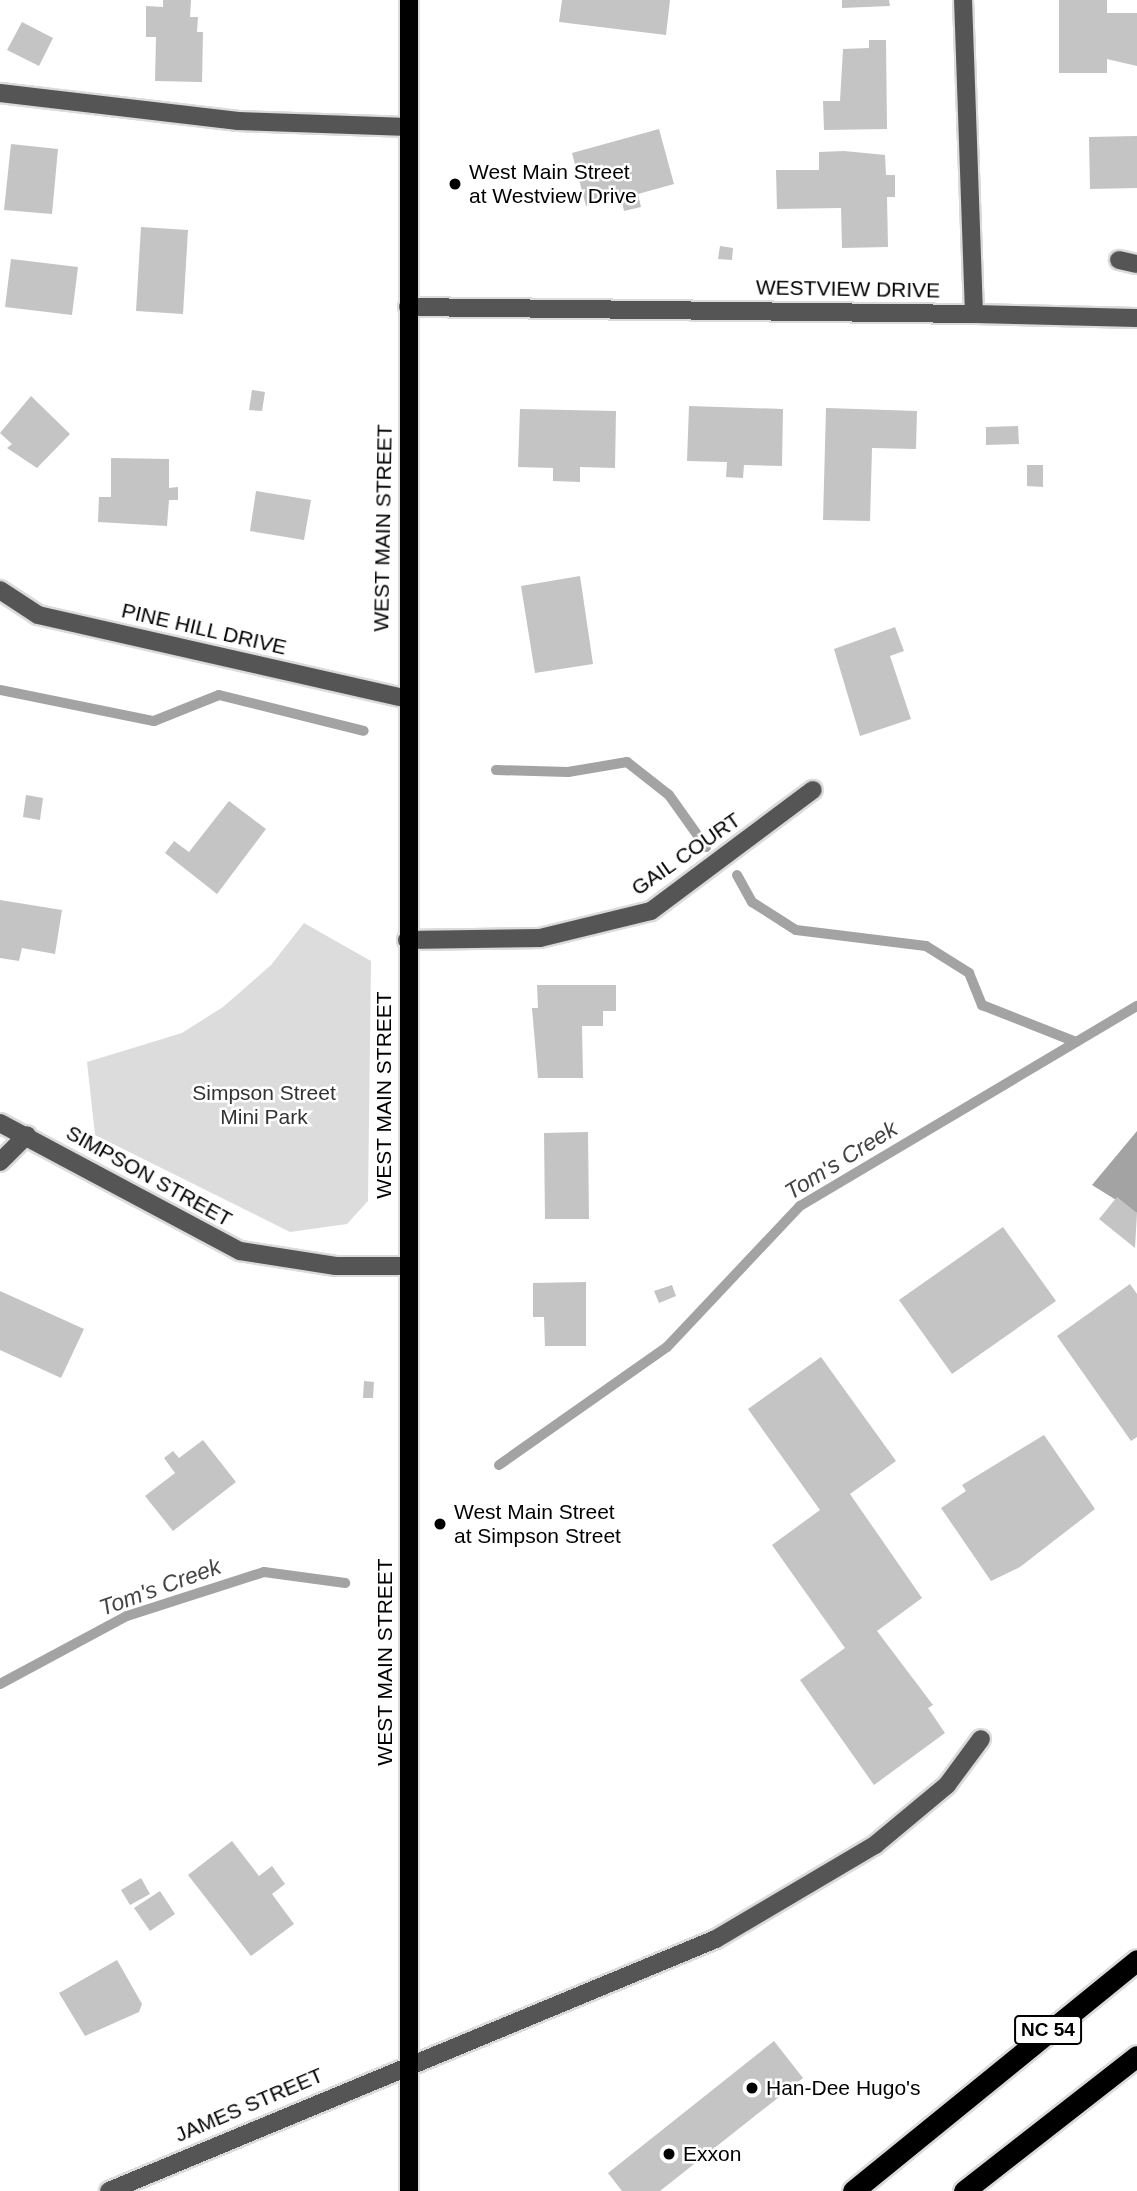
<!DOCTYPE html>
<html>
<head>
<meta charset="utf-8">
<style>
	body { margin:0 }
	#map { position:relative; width:1137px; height:2191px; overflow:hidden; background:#fff; font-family:Arial,sans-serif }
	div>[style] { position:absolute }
	.green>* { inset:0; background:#dcdcdc }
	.water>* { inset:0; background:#a3a3a3 }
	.stream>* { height:10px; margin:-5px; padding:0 5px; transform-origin:5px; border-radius:5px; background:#a3a3a3 }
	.building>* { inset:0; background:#c4c4c4 }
	.roads { filter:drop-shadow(2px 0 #dbdbdb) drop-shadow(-2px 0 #dbdbdb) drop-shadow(0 2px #dbdbdb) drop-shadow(0 -2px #dbdbdb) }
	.minor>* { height:18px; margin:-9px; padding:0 9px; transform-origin:9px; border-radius:9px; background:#555 }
	.major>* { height:18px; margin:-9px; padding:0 9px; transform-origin:9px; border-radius:9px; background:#000 }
	.highway>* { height:21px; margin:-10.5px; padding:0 10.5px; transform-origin:10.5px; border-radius:10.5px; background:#000 }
	.dots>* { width:19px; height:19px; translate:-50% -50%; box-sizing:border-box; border:4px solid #fff; border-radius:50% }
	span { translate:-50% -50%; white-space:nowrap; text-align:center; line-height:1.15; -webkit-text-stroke:5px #fff; paint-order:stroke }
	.shield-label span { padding:2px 5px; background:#fff; border:2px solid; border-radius:5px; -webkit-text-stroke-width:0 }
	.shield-label { font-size:19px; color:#000; font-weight:700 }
	.poi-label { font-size:21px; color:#000 }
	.left { translate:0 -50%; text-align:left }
	.street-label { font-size:21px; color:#000 }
	.park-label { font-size:21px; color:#333 }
	.water-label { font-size:23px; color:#444; font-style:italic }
</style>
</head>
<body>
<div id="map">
	<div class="green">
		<div style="clip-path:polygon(304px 923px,371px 961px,368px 1201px,347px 1224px,290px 1232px,95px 1135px,87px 1062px,182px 1033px,223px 1007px,271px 965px)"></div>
	</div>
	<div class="water">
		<div style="clip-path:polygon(1137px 1131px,1137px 1213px,1092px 1185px)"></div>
	</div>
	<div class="stream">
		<div style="left:0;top:690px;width:157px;rotate:11.4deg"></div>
		<div style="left:154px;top:721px;width:70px;rotate:-21.8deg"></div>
		<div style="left:219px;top:695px;width:149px;rotate:13.9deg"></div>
		<div style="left:496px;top:770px;width:72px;rotate:1.6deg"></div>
		<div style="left:568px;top:772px;width:60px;rotate:-9.6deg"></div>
		<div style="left:627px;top:762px;width:53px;rotate:38.2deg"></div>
		<div style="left:669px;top:795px;width:64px;rotate:54.6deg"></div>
		<div style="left:737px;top:875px;width:31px;rotate:61deg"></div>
		<div style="left:752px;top:902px;width:52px;rotate:32.5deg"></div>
		<div style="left:796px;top:930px;width:131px;rotate:7deg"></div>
		<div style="left:926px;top:946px;width:51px;rotate:32.1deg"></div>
		<div style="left:969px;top:973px;width:35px;rotate:68deg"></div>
		<div style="left:982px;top:1005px;width:101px;rotate:21.5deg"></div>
		<div style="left:499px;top:1465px;width:205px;rotate:-35.1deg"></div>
		<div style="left:667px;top:1347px;width:194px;rotate:-46.7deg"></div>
		<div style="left:800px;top:1206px;width:392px;rotate:-30.7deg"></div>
		<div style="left:0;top:1684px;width:144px;rotate:-28.2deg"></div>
		<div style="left:127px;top:1616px;width:144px;rotate:-17.8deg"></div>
		<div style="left:264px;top:1572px;width:82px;rotate:7.7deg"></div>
	</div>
	<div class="building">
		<div style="clip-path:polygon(163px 0,191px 0,190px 17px,198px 17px,197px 32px,203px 32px,202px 82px,155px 81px,156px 37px,146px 37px,146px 6px,163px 7px)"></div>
		<div style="clip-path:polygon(562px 0,670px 0,666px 35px,559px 22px)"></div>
		<div style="clip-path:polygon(842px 0,889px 0,890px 6px,842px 8px)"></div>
		<div style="clip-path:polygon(1059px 0,1107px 0,1107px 13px,1137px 13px,1137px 66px,1107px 59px,1107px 73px,1059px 73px)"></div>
		<div style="clip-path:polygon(22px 22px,53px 38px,39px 66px,7px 50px)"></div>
		<div style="clip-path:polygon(869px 40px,886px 40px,887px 129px,824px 130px,823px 101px,840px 101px,843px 49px,869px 48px)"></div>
		<div style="clip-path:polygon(659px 129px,674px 184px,638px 194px,641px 207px,624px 211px,621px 197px,586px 206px,572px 153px)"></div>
		<div style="clip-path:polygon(1137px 136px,1137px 188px,1090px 189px,1089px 137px)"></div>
		<div style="clip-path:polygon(11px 144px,58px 149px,52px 214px,4px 210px)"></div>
		<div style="clip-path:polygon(844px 151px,885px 155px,886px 175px,895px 175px,895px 197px,887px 197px,888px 247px,842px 248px,841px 208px,777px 209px,776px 170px,819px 170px,819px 152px)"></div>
		<div style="clip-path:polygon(141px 227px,188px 230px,183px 314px,136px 311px)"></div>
		<div style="clip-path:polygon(720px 246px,733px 248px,732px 260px,718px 259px)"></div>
		<div style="clip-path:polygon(11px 259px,78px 267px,72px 315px,5px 307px)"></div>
		<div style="clip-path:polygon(252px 390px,265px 392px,262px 411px,249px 410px)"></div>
		<div style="clip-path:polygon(31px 396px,70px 434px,37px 468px,7px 448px,12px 444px,0 433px)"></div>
		<div style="clip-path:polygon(689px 406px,783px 409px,782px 466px,744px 465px,743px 478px,726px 477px,727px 462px,687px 461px)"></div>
		<div style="clip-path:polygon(826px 408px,917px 411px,916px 449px,872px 448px,870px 521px,823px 520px)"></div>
		<div style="clip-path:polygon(520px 409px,616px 411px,615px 468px,580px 467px,580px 482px,553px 481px,553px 468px,518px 467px)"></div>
		<div style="clip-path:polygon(1018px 426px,1019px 444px,986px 445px,986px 427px)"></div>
		<div style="clip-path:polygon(111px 458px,169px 459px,169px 488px,178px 487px,178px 500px,169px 500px,167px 526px,98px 522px,99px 497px,111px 497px)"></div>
		<div style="clip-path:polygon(1027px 465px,1043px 465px,1043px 487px,1027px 486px)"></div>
		<div style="clip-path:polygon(256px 491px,311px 500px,304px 540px,250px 531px)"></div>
		<div style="clip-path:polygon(580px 576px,593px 664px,535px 673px,521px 586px)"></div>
		<div style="clip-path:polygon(895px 627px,904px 651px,890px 656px,911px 719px,860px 736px,834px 649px)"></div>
		<div style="clip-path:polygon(26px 795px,43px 798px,40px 820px,23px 817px)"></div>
		<div style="clip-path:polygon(229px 801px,266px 829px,217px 894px,165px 853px,174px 841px,189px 852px)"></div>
		<div style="clip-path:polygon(0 900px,62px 910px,55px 954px,22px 948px,19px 961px,0 958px)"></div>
		<div style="clip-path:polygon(537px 985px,616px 985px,616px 1011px,603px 1011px,603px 1026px,582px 1026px,583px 1078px,538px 1078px,532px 1008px,538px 1008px)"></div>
		<div style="clip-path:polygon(588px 1132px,589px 1219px,545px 1219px,544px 1133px)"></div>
		<div style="clip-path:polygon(1117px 1197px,1137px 1213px,1135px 1248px,1099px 1219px)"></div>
		<div style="clip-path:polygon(1003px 1227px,1056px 1301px,952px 1374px,899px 1300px)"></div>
		<div style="clip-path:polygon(586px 1282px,586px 1346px,545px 1346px,544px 1317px,533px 1317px,533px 1283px)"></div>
		<div style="clip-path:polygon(1130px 1284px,1137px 1294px,1137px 1437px,1131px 1441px,1057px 1336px)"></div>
		<div style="clip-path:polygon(672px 1285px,676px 1296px,659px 1303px,654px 1291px)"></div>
		<div style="clip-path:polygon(0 1291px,84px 1329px,61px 1378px,0 1350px)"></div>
		<div style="clip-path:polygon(821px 1357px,896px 1461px,850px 1494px,922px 1598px,877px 1631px,933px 1705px,928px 1708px,945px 1733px,874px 1785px,800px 1680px,845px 1648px,772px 1545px,820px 1510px,748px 1409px)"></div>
		<div style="clip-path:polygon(364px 1381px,374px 1382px,373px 1398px,363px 1398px)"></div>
		<div style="clip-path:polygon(1044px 1435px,1095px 1509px,1020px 1567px,991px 1581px,941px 1508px,966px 1491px,962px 1485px)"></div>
		<div style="clip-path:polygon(203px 1440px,236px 1482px,173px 1531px,145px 1496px,175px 1473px,164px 1458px,173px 1451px,179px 1458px)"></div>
		<div style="clip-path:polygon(232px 1841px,259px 1876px,272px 1866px,285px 1884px,272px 1894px,294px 1924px,251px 1956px,188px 1875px)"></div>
		<div style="clip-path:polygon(141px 1878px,150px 1894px,130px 1905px,121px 1890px)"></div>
		<div style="clip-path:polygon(160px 1891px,175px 1914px,150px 1931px,134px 1908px)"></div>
		<div style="clip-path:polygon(117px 1960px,142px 2004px,139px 2012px,85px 2036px,59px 1993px)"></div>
		<div style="clip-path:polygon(774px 2041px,803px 2078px,660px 2191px,622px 2191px,608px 2173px)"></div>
	</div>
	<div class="roads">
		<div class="minor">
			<div style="left:0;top:93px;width:240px;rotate:6.7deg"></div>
			<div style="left:238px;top:121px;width:170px;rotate:2deg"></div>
			<div style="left:1119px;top:260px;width:18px;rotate:13deg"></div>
			<div style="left:408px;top:307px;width:566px;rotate:0.71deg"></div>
			<div style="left:974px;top:314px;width:314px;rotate:-92deg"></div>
			<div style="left:974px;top:314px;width:163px;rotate:1.4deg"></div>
			<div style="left:0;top:590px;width:45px;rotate:33.3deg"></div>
			<div style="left:38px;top:615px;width:375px;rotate:12.8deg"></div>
			<div style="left:407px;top:940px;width:133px;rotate:-0.9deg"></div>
			<div style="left:540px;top:938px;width:114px;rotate:-13.7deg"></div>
			<div style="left:651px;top:911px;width:202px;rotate:-36.8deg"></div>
			<div style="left:0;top:1123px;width:272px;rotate:28.1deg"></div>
			<div style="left:240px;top:1251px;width:97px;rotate:8.9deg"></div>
			<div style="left:336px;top:1266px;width:69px"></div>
			<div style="left:0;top:1162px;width:38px;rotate:-45deg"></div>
			<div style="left:109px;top:2191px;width:657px;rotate:-22.55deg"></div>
			<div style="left:716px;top:1939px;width:185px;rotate:-30.6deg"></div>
			<div style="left:875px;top:1845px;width:94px;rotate:-39.8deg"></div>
			<div style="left:947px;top:1785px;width:57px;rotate:-53.5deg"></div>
		</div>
		<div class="major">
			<div style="left:409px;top:0;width:2191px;rotate:90deg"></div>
		</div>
		<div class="highway">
			<div style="left:853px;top:2191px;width:366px;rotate:-39.1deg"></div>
			<div style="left:964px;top:2191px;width:219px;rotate:-38deg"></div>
		</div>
	</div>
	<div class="dots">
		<div style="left:455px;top:184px;background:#000"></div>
		<div style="left:440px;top:1524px;background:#000"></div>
		<div style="left:752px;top:2088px;background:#000"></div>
		<div style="left:669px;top:2154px;background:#000"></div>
	</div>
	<div class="shield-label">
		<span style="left:1048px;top:2030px">NC 54</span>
	</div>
	<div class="poi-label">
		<span class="left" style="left:469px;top:184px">West Main Street<br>at Westview Drive</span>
		<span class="left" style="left:454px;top:1524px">West Main Street<br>at Simpson Street</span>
		<span class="left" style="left:766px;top:2088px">Han-Dee Hugo's</span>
		<span class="left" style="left:683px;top:2154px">Exxon</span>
	</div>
	<div class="street-label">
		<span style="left:848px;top:289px;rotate:1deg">WESTVIEW DRIVE</span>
		<span style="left:383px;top:528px;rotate:-89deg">WEST MAIN STREET</span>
		<span style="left:204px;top:629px;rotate:13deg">PINE HILL DRIVE</span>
		<span style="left:686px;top:854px;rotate:-35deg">GAIL COURT</span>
		<span style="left:384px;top:1095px;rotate:-90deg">WEST MAIN STREET</span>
		<span style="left:149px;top:1176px;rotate:29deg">SIMPSON STREET</span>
		<span style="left:385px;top:1662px;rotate:-90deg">WEST MAIN STREET</span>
		<span style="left:249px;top:2105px;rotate:-23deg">JAMES STREET</span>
	</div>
	<div class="park-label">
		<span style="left:264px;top:1105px">Simpson Street<br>Mini Park</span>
	</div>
	<div class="water-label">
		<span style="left:841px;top:1160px;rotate:-32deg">Tom's Creek</span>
		<span style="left:160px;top:1587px;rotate:-20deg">Tom's Creek</span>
	</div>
</div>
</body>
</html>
